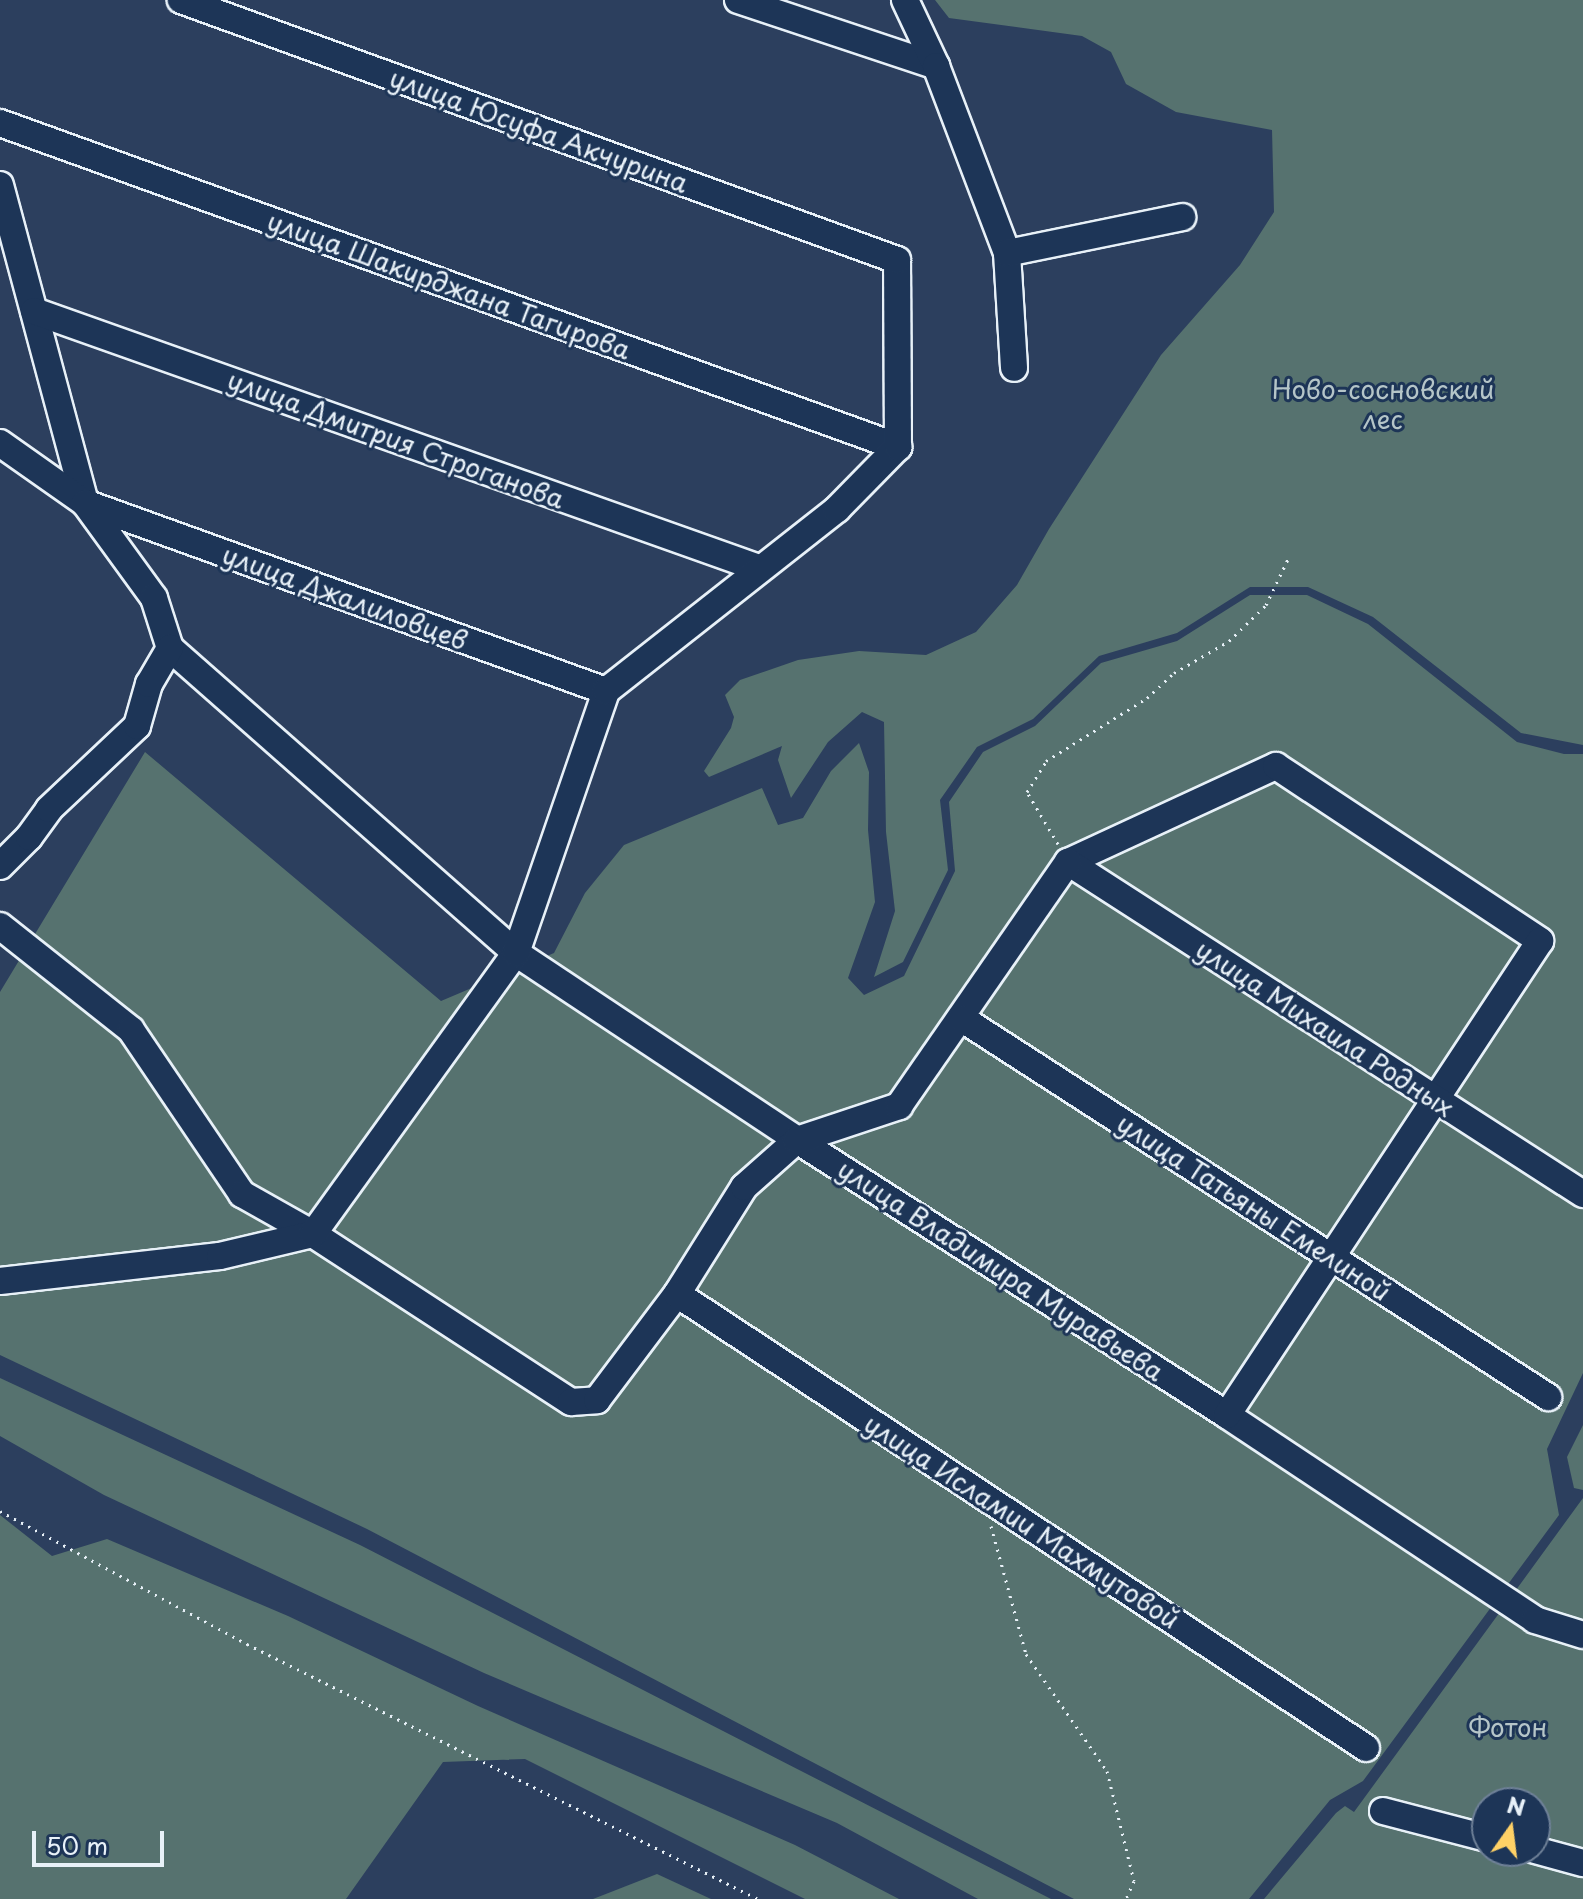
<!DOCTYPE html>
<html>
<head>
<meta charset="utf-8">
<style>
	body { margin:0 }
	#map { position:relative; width:1583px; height:1899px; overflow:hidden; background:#2c3f5e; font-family:"Playpen Sans",sans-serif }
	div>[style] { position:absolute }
	.green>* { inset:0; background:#56726f }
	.path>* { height:3px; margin-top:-1.5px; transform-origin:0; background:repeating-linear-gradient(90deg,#e8f1f8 0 2px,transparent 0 8px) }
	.roads { filter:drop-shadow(2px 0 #e8f1f8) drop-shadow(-2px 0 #e8f1f8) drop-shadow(0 2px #e8f1f8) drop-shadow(0 -2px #e8f1f8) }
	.minor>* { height:26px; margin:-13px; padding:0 13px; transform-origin:13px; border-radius:13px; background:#1d3557 }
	span { translate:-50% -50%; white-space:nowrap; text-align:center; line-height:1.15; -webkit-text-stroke:6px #1d3557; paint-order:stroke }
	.street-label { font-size:26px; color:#e8f1f8 }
	.park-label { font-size:26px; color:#b5c5c8 }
	.north { position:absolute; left:1471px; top:1787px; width:80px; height:80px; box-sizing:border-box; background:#1d3557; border:2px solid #6e8097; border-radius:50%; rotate:14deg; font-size:22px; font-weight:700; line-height:32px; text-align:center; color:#e8f1f8 }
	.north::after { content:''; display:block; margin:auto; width:28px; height:36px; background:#ffd166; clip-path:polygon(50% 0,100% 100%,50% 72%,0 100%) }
	.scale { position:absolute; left:32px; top:1831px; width:132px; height:36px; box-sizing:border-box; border:4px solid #e8f1f8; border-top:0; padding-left:10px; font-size:24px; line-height:28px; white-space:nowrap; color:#e8f1f8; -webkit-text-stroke:6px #1d3557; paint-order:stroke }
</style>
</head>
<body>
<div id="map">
	<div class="green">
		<div style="clip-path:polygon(935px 0,1583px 0,1583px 745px,1521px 733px,1373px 617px,1308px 587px,1250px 587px,1177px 633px,1099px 656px,1033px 719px,977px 747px,940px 800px,948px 870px,903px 962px,874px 977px,895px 911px,886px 832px,884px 722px,862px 712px,828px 742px,791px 798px,778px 760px,782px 746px,709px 777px,704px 771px,731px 728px,734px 717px,725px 695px,740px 680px,798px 660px,859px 651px,926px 655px,976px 632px,1017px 585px,1049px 529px,1161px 355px,1240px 265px,1274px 212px,1272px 130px,1176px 112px,1126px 84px,1111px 52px,1082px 36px,949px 18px)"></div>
		<div style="clip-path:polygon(1250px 595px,1307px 595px,1368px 624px,1517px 742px,1564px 754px,1583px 754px,1583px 1373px,1547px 1449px,1559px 1515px,1363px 1781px,1330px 1800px,1249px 1899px,1074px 1899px,367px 1529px,0 1355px,0 992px,145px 752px,441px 1001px,554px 953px,585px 893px,624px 845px,762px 788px,778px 825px,803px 818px,831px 771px,859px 743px,869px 772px,868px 830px,875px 902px,848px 978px,864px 995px,904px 976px,955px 871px,949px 802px,983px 752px,1035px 726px,1101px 663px,1177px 641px)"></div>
		<div style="clip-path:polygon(0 1378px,360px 1545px,1051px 1899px,978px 1899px,837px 1823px,484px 1673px,104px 1495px,0 1436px)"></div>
		<div style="clip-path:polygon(1583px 1425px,1583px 1490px,1574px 1488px,1567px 1457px)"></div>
		<div style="clip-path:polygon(evenodd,1583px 1498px,1583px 1899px,1264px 1899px,1336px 1813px,1345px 1806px,1354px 1812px,1583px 1498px,1487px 1803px,1535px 1803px,1535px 1851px,1487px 1851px,1487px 1803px)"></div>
		<div style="clip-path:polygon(0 1515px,52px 1556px,107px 1539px,288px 1616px,478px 1706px,795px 1845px,899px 1899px,805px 1899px,525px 1759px,443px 1762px,346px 1899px,0 1899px)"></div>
		<div style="clip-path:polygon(657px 1874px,711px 1899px,593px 1899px)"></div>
	</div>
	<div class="path">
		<div style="left:1058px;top:844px;width:61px;rotate:-120.8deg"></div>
		<div style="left:1027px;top:792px;width:36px;rotate:-58deg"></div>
		<div style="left:1046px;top:761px;width:119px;rotate:-32deg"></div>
		<div style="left:1147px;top:698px;width:37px;rotate:-43deg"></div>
		<div style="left:1174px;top:673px;width:64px;rotate:-30.2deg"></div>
		<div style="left:1229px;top:641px;width:52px;rotate:-44.2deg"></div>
		<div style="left:1266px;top:605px;width:51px;rotate:-64.4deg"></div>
		<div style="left:0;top:1511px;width:281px;rotate:28.3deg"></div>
		<div style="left:247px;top:1644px;width:571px;rotate:26.52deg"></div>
		<div style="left:991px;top:1526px;width:133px;rotate:74.7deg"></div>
		<div style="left:1026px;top:1654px;width:142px;rotate:55.3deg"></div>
		<div style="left:1107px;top:1771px;width:113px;rotate:76.2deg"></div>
		<div style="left:1134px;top:1881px;width:20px;rotate:114deg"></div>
	</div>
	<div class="roads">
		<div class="minor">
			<div style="left:738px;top:0;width:209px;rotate:18.4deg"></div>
			<div style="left:905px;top:0;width:73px;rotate:64.8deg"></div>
			<div style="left:936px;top:66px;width:200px;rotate:69.2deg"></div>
			<div style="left:1007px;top:253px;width:115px;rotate:86.5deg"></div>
			<div style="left:0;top:123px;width:955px;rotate:19.84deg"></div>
			<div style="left:0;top:185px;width:329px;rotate:75deg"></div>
			<div style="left:85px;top:503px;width:104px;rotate:-144.8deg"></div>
			<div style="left:1007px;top:253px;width:179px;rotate:-11.6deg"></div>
			<div style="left:34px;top:311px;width:769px;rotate:19.52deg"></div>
			<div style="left:85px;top:503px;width:117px;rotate:54deg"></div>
			<div style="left:154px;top:598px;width:52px;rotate:72.3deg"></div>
			<div style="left:170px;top:648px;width:461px;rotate:41.4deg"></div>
			<div style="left:516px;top:953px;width:338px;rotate:33.6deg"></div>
			<div style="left:797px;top:1140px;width:510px;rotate:32.6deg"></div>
			<div style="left:1227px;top:1415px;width:370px;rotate:33.6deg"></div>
			<div style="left:1535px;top:1620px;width:50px;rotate:17.4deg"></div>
			<div style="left:85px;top:503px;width:554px;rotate:19.84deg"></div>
			<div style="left:1068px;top:862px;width:229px;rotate:-24.8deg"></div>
			<div style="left:1276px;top:766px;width:317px;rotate:33.5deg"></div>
			<div style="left:1540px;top:941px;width:568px;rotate:123.44deg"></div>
			<div style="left:1068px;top:862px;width:613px;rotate:32.81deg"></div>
			<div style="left:0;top:866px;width:41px;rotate:-45deg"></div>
			<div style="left:29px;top:837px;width:34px;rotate:-54deg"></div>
			<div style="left:49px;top:809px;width:121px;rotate:-43.3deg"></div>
			<div style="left:137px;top:726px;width:44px;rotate:-74.1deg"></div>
			<div style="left:149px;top:684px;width:42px;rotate:-59.7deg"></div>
			<div style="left:0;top:926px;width:167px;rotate:38.4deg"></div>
			<div style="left:131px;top:1030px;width:198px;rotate:55.9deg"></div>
			<div style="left:242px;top:1194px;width:81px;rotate:29.4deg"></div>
			<div style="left:313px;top:1234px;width:308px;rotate:33.1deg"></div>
			<div style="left:571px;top:1402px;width:26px;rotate:-4deg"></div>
			<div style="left:597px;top:1400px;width:133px;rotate:-53deg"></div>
			<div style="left:677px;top:1294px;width:126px;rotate:-57.9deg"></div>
			<div style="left:744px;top:1187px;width:71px;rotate:-41.6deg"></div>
			<div style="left:797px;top:1140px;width:108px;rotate:-18.4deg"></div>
			<div style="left:899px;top:1106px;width:297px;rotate:-55.3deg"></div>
			<div style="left:961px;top:1018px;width:699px;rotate:32.85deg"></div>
			<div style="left:0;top:1281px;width:221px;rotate:-6.5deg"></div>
			<div style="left:220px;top:1256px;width:96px;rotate:-13.3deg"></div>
			<div style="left:313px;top:1234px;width:347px;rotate:-54.2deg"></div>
			<div style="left:516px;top:953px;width:277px;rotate:-71deg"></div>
			<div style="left:606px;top:691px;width:294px;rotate:-38.2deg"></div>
			<div style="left:837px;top:509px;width:87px;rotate:-45.5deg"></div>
			<div style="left:898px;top:447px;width:187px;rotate:-90.3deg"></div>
			<div style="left:897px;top:260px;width:762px;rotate:-160.04deg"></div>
			<div style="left:677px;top:1294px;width:825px;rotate:33.38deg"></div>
			<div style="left:1383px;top:1811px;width:107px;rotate:14.6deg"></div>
			<div style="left:1535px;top:1850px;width:50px;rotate:15.2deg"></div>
		</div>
	</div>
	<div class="street-label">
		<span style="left:539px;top:130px;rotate:20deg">улица Юсуфа Акчурина</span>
		<span style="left:449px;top:285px;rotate:20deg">улица Шакирджана Тагирова</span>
		<span style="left:396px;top:439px;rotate:20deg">улица Дмитрия Строганова</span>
		<span style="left:345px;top:597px;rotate:20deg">улица Джалиловцев</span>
		<span style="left:1325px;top:1028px;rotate:33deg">улица Михаила Родных</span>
		<span style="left:1254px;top:1207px;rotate:33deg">улица Татьяны Емелиной</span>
		<span style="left:1001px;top:1270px;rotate:33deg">улица Владимира Муравьева</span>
		<span style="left:1022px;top:1521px;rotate:33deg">улица Исламии Махмутовой</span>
	</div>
	<div class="park-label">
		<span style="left:1383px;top:404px">Ново-сосновский<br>лес</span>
		<span style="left:1508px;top:1727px">Фотон</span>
	</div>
	<div class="north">N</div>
	<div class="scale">50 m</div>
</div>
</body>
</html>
